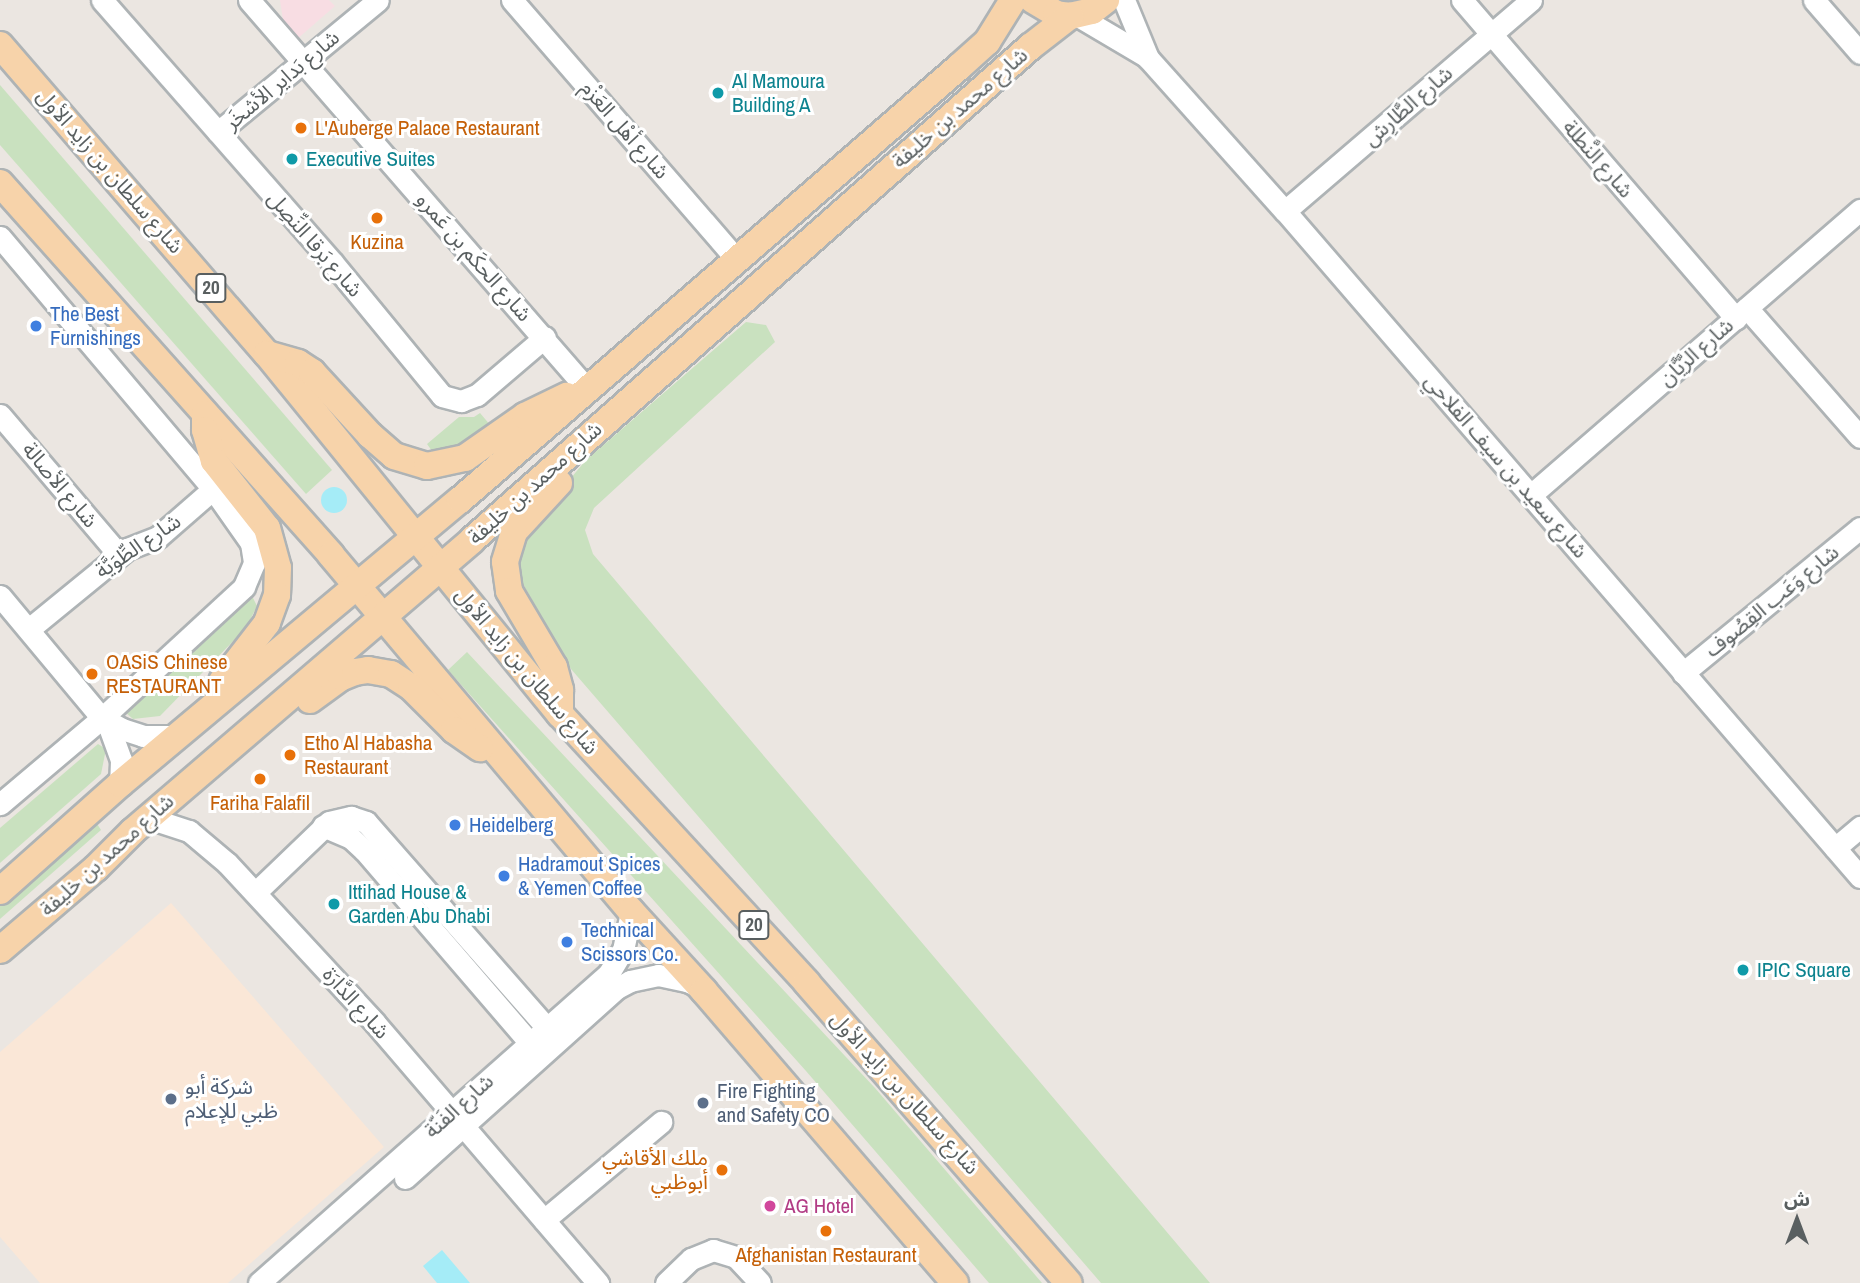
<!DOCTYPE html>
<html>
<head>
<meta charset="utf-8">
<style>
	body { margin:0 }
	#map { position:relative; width:1860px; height:1283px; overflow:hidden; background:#ebe6e1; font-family:"Archivo Narrow","Noto Sans Arabic",sans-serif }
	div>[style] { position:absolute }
	.commercial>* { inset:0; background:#fae7d7 }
	.medical>* { inset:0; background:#f8dde3 }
	.green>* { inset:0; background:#c9e1bf }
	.water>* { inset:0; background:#a5ecf7 }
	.round { border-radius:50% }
	.roads { filter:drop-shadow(2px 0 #aeb3b5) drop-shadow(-2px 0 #aeb3b5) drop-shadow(0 2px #aeb3b5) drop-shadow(0 -2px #aeb3b5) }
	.minor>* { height:21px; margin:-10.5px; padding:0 10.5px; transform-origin:10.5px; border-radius:10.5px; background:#fff }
	.major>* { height:26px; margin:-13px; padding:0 13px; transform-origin:13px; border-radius:13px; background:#f7d3aa }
	.dots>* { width:19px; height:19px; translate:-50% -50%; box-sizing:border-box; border:4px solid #fff; border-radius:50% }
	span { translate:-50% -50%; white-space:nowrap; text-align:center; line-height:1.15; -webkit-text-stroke:6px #fff; paint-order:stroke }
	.shield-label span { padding:2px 5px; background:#fff; border:2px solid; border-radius:5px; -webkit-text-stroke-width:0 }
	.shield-label { font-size:19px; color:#595f60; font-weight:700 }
	.street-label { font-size:21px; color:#595f60 }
	.culture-label { font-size:21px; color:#0d838f }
	.left { translate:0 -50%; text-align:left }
	.food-label { font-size:21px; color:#c56008 }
	.right { translate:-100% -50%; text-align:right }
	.shop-label { font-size:21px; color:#366cbe }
	.service-label { font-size:21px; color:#4e5e75 }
	.hotel-label { font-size:21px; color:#b23c85 }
	.north { position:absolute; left:1762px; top:1185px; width:70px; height:70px; -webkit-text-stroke:5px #fff; paint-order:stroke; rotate:0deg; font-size:19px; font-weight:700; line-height:28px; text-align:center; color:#595f60 }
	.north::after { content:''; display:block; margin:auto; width:24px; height:32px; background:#595f60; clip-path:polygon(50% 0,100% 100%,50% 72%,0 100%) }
</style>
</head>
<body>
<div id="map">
	<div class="commercial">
		<div style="clip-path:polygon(171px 903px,384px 1147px,228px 1283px,40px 1283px,0 1237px,0 1052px)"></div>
	</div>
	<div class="medical">
		<div style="clip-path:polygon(280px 0,329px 0,335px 6px,296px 40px,284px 27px)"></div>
	</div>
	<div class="green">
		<div style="clip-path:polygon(0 85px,332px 470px,306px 494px,0 145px)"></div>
		<div style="clip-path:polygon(746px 322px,766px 325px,775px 342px,594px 508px,585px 530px,593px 554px,1210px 1283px,1101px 1283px,571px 669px,523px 584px,515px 562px,519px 540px,586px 460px)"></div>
		<div style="clip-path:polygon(480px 413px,491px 426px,454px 453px,437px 458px,427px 444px,459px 417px,474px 417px)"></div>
		<div style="clip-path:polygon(252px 596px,257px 606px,246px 628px,160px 716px,133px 719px,125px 712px)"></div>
		<div style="clip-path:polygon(467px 652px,875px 1088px,1042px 1283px,989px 1283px,806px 1071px,448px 670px)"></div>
		<div style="clip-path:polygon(98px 744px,106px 749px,101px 774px,0 863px,0 828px)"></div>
		<div style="clip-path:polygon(94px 819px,101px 830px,0 919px,0 902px)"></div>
	</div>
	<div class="water">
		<div class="round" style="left:321px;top:487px;width:26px;height:26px"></div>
		<div style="clip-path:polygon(442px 1250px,470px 1283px,437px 1283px,423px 1266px)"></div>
	</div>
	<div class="roads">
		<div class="minor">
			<div style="left:102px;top:0;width:349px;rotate:48.7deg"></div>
			<div style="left:332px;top:262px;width:173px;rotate:50.6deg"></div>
			<div style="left:442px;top:396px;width:20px;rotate:15deg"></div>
			<div style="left:461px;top:401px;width:17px;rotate:-21deg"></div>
			<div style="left:477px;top:395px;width:89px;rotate:-40.5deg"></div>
			<div style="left:249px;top:0;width:515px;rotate:49.01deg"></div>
			<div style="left:512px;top:0;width:344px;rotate:49.1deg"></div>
			<div style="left:1124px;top:0;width:63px;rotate:67.5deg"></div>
			<div style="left:1148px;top:58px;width:205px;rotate:48.2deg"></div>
			<div style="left:1285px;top:211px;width:880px;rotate:49.19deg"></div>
			<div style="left:1462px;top:0;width:420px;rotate:49.3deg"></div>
			<div style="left:1814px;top:0;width:70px;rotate:49deg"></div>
			<div style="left:1078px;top:16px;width:79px;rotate:30.5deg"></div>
			<div style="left:218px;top:132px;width:207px;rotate:-39.5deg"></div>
			<div style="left:1285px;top:211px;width:324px;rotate:-40.6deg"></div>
			<div style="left:0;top:237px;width:330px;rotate:49.8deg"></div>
			<div style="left:213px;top:489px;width:66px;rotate:54.9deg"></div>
			<div style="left:251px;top:543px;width:20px;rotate:81deg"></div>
			<div style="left:254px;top:563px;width:26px;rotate:113deg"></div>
			<div style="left:244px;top:587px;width:192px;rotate:137.3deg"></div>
			<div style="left:103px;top:717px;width:135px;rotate:139.8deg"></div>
			<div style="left:1747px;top:308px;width:171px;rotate:48.8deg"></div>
			<div style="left:0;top:415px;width:184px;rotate:49.6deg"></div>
			<div style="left:1532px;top:494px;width:434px;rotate:-40.9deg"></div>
			<div style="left:0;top:596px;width:170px;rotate:50.2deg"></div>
			<div style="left:109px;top:727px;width:35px;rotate:70deg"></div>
			<div style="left:121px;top:760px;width:24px;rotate:92deg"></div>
			<div style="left:29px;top:629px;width:127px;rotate:-39.2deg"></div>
			<div style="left:127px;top:549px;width:33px;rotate:-21deg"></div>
			<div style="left:158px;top:537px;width:73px;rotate:-41.1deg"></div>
			<div style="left:1683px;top:673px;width:229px;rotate:-39.3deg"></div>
			<div style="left:104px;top:719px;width:21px;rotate:29deg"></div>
			<div style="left:122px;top:729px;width:22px;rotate:18deg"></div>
			<div style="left:143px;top:736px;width:33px"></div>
			<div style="left:144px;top:821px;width:14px"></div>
			<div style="left:158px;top:821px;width:33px;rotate:18deg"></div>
			<div style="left:189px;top:831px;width:50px;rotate:40.1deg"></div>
			<div style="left:227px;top:863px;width:218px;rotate:47.2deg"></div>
			<div style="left:375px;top:1023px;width:343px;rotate:49.4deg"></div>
			<div style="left:323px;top:826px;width:30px;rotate:23deg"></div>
			<div style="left:351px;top:838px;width:18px;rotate:43deg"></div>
			<div style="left:364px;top:850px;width:253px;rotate:49.3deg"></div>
			<div style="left:1835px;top:848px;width:33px;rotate:-40deg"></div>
			<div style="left:256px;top:892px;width:101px;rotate:-43.8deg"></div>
			<div style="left:329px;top:822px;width:23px;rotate:-13deg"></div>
			<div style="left:351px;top:817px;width:16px;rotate:18deg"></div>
			<div style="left:366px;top:822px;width:273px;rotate:48.7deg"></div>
			<div style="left:405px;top:1178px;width:285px;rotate:-41.9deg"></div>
			<div style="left:617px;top:988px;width:15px;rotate:-28deg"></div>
			<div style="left:630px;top:981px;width:29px;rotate:-12deg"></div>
			<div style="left:658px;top:975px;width:30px;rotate:12deg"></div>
			<div style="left:687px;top:981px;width:14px;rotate:25deg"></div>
			<div style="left:544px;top:1220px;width:153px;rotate:-39.9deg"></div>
			<div style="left:259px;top:1283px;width:468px;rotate:-41.5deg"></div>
			<div style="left:609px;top:973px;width:27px;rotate:-59deg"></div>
			<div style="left:623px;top:950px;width:40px;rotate:-78deg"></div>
			<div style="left:666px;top:1283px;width:35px;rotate:-44deg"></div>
			<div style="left:691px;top:1259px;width:24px;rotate:-22deg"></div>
			<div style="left:713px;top:1250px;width:24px;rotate:17deg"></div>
			<div style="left:736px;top:1257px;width:35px;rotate:47deg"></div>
		</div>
		<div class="major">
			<div style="left:1033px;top:0;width:27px;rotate:31deg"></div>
			<div style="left:1056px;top:14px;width:14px;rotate:8deg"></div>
			<div style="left:1070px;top:16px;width:23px;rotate:-13deg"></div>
			<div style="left:1092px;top:11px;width:18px;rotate:-38deg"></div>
			<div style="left:0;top:45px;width:408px;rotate:49.2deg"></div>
			<div style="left:267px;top:354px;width:464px;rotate:50.9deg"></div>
			<div style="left:560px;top:714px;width:365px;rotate:47.4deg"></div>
			<div style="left:807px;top:983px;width:398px;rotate:48.9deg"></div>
			<div style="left:0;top:183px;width:498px;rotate:48.3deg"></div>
			<div style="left:331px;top:555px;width:466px;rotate:49.9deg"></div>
			<div style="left:631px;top:911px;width:108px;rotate:47.6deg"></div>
			<div style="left:704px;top:991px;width:385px;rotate:49.3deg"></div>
			<div style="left:267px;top:354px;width:32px;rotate:16deg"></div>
			<div style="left:298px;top:363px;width:17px;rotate:33deg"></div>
			<div style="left:312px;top:372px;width:86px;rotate:47.4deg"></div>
			<div style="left:370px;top:435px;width:32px;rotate:41deg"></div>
			<div style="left:394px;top:456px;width:34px;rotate:17deg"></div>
			<div style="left:427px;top:466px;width:39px;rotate:-12deg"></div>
			<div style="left:465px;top:458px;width:73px;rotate:-35deg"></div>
			<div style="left:525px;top:416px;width:46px;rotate:-26deg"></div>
			<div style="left:205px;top:414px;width:16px;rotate:90deg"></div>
			<div style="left:205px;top:430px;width:32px;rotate:74deg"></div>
			<div style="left:214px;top:461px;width:85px;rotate:51.7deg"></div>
			<div style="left:267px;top:528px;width:41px;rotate:74.6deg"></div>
			<div style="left:278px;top:568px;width:27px;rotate:92deg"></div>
			<div style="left:277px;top:595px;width:30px;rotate:110deg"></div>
			<div style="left:267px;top:623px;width:73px;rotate:127.8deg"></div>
			<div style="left:559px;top:483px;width:67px;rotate:132.6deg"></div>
			<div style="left:514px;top:532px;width:31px;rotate:107deg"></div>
			<div style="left:505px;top:562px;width:29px;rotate:82deg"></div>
			<div style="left:509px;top:591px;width:88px;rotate:59.4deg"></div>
			<div style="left:554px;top:667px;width:24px;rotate:75deg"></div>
			<div style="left:560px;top:690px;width:24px;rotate:90deg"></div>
			<div style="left:310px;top:700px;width:39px;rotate:-36deg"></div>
			<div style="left:342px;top:677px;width:14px;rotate:-21deg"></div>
			<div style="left:355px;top:672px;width:13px;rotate:-9deg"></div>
			<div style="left:368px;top:670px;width:23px;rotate:10deg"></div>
			<div style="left:391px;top:674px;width:24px;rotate:33deg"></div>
			<div style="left:411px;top:687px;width:61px;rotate:45deg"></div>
			<div style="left:454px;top:730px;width:32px;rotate:35deg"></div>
			<div style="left:0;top:891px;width:161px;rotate:-41.7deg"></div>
			<div style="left:120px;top:784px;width:443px;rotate:-39.9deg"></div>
			<div style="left:460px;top:500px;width:661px;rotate:-40.95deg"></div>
			<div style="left:959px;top:67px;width:38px;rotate:-42deg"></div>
			<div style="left:987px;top:42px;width:49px;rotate:-58.2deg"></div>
			<div style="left:0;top:950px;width:126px;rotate:-40.5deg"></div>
			<div style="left:96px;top:868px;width:52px;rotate:-45deg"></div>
			<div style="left:133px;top:831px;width:447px;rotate:-40.6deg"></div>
			<div style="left:472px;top:540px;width:745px;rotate:-41.46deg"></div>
			<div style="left:1030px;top:47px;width:51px;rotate:-37.8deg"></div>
		</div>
	</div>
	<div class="dots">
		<div style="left:718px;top:93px;background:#0f9aa8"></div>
		<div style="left:301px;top:128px;background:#e8710a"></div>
		<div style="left:292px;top:159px;background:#0f9aa8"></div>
		<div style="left:377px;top:218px;background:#e8710a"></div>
		<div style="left:36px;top:326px;background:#3f7fe0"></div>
		<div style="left:92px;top:674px;background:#e8710a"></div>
		<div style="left:290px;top:755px;background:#e8710a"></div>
		<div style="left:260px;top:779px;background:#e8710a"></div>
		<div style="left:455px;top:825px;background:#3f7fe0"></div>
		<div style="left:504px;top:876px;background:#3f7fe0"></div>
		<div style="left:334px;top:904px;background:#0f9aa8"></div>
		<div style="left:567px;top:942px;background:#3f7fe0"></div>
		<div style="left:1743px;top:970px;background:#0f9aa8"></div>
		<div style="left:171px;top:1099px;background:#5c6f8a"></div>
		<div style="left:703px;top:1103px;background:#5c6f8a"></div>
		<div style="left:722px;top:1170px;background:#e8710a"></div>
		<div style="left:770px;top:1206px;background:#d1479c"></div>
		<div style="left:826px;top:1231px;background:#e8710a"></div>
	</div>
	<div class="shield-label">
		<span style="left:211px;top:288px">20</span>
		<span style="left:754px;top:925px">20</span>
	</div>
	<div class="street-label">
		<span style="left:282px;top:80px;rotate:-40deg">شارع بَداير الأشخَر</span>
		<span style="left:1408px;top:106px;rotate:-41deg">شارع الطَّارِش</span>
		<span style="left:960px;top:108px;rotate:-41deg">شارع محمد بن خليفة</span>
		<span style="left:625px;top:130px;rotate:49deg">شارع أهْل العَزْم</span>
		<span style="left:1598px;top:159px;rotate:49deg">شارع النَّطلة</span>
		<span style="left:110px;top:171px;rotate:49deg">شارع سلطان بن زايد الأول</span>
		<span style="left:315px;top:244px;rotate:49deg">شارع بَرقا النِّصِل</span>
		<span style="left:474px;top:257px;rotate:49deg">شارع الحكَم بن عَمرو</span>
		<span style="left:1696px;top:352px;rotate:-41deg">شارع الرَّيَّان</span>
		<span style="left:1506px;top:466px;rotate:49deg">شارع سعيد بن سيف الفلاحي</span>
		<span style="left:535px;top:483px;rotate:-42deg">شارع محمد بن خليفة</span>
		<span style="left:60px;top:485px;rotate:50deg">شارع الأصالة</span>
		<span style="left:138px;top:546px;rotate:-34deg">شارع الطِّوَيَّة</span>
		<span style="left:1772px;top:601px;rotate:-39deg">شارع وَعَب القِصُوف</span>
		<span style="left:527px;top:671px;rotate:50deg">شارع سلطان بن زايد الأول</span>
		<span style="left:107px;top:855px;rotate:-42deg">شارع محمد بن خليفة</span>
		<span style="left:356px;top:1003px;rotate:48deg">شارع الدَّارَة</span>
		<span style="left:905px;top:1093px;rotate:48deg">شارع سلطان بن زايد الأول</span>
		<span style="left:459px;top:1106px;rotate:-42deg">شارع الفَنّة</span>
	</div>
	<div class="culture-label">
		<span class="left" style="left:732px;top:93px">Al Mamoura<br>Building A</span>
		<span class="left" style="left:306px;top:159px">Executive Suites</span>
		<span class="left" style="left:348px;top:904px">Ittihad House &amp;<br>Garden Abu Dhabi</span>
		<span class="left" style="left:1757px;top:970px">IPIC Square</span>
	</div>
	<div class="food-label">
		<span class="left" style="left:315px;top:128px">L'Auberge Palace Restaurant</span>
		<span style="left:377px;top:242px">Kuzina</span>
		<span class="left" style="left:106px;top:674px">OASiS Chinese<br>RESTAURANT</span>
		<span class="left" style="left:304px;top:755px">Etho Al Habasha<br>Restaurant</span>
		<span style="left:260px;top:803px">Fariha Falafil</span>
		<span class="right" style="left:708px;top:1170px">ملك الأقاشي<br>أبوظبي</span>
		<span style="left:826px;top:1255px">Afghanistan Restaurant</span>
	</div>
	<div class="shop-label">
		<span class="left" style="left:50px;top:326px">The Best<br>Furnishings</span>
		<span class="left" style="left:469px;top:825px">Heidelberg</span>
		<span class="left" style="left:518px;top:876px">Hadramout Spices<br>&amp; Yemen Coffee</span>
		<span class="left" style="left:581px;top:942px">Technical<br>Scissors Co.</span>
	</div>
	<div class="service-label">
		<span class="left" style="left:185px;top:1099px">شركة أبو<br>ظبي للإعلام</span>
		<span class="left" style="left:717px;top:1103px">Fire Fighting<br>and Safety CO</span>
	</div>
	<div class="hotel-label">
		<span class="left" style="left:784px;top:1206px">AG Hotel</span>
	</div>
	<div class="north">ش</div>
</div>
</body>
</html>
